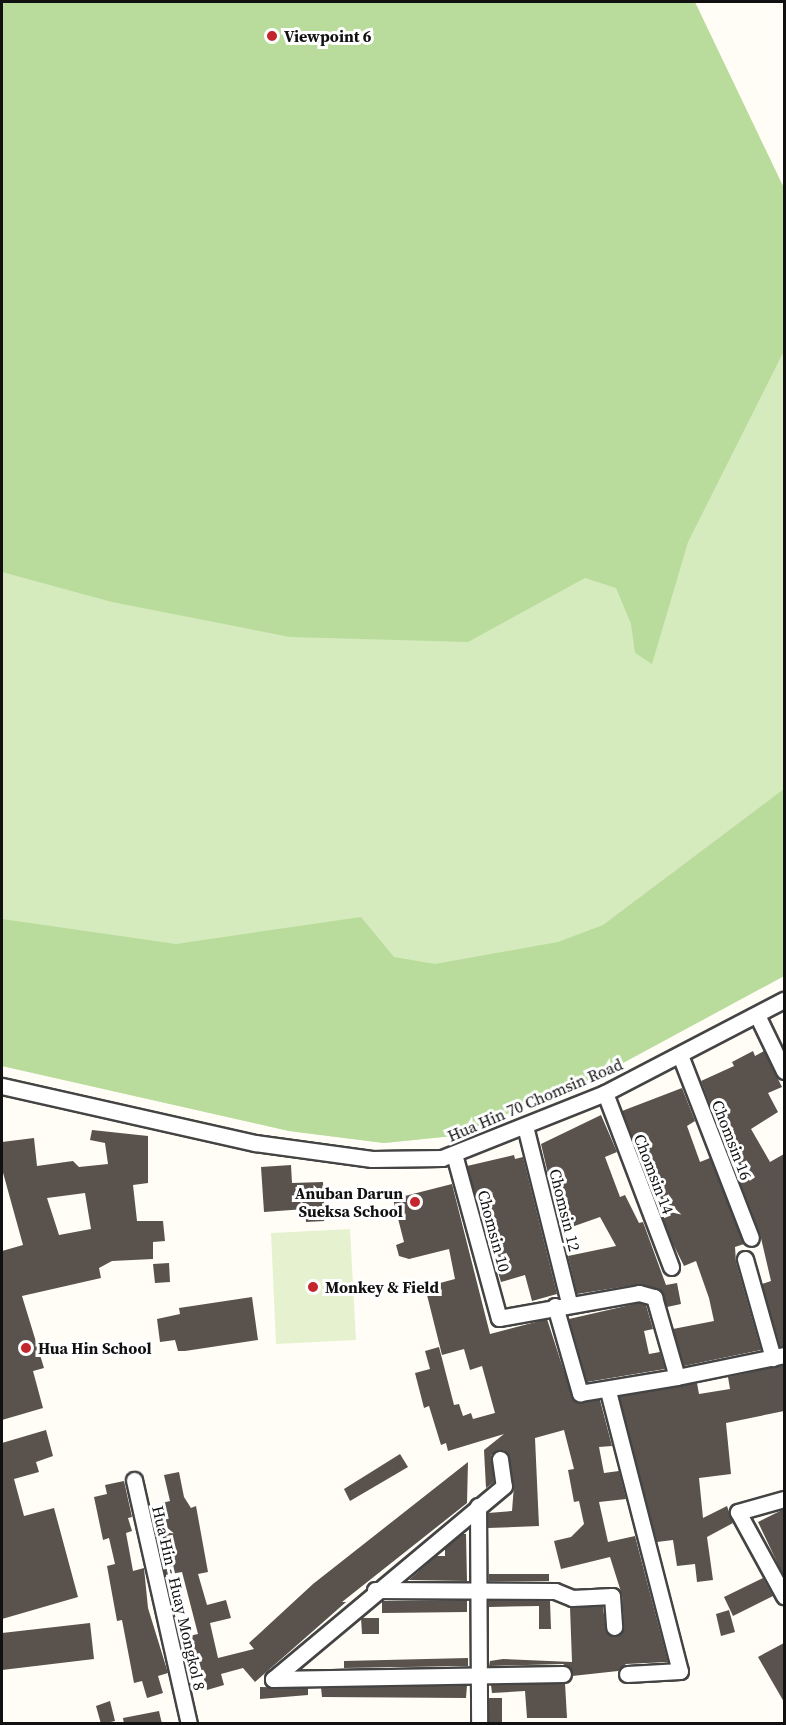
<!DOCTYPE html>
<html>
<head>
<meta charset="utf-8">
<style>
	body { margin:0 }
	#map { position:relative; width:786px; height:1725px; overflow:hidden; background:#fffdf5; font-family:"Source Serif 4",serif }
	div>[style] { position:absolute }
	.green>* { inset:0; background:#d5ebbd }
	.forest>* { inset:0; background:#b9dc9c }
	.pitch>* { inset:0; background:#e6f2cf }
	.building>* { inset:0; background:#5a524d }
	.roads { filter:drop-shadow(2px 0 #444) drop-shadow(-2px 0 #444) drop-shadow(0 2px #444) drop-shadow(0 -2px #444) }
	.minor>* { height:15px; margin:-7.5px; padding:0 7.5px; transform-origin:7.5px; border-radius:7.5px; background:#fff }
	.dots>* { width:16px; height:16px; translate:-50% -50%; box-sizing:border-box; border:3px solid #fff; border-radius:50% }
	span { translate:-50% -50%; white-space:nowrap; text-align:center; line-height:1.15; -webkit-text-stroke:6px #fff; paint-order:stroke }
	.poi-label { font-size:16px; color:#111; font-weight:700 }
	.left { translate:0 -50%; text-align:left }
	.right { translate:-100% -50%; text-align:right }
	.street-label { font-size:16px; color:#111 }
	.frame { position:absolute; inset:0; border:3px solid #111; pointer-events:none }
</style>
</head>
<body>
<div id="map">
	<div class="green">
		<div style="clip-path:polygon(784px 192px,784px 976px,597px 1077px,453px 1136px,384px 1143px,289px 1131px,2px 1066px,2px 554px)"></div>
	</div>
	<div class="forest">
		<div style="clip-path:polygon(2px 2px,695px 2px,784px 188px,784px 351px,688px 542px,652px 664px,635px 653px,631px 624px,616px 588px,585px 578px,468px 642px,290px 637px,112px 602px,2px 572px)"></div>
		<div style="clip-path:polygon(784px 789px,784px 976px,597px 1077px,453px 1136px,384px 1143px,289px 1131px,2px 1066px,2px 919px,176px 944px,361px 917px,394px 957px,435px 964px,558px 942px,603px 925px)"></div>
	</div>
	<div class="pitch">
		<div style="clip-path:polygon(350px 1229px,356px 1340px,276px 1344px,271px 1233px)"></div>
	</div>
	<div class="building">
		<div style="clip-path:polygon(753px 1051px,755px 1056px,764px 1051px,782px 1087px,768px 1093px,778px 1112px,751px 1129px,770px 1162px,784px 1154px,784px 1346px,780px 1346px,762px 1284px,771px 1281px,760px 1234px,701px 1081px,734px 1066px,732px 1062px)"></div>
		<div style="clip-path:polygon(682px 1088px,695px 1121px,687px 1126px,700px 1162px,710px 1158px,744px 1244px,735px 1247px,736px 1262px,761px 1350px,684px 1366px,673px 1329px,714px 1321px,709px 1298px,696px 1261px,684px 1266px,673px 1244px,622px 1111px)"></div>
		<div style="clip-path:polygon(601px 1115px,617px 1152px,605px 1157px,620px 1197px,625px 1195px,639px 1223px,643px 1222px,666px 1285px,677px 1283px,681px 1304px,667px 1307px,660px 1290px,641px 1284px,577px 1294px,568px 1256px,616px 1246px,600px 1217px,566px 1229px,557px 1212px,541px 1144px)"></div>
		<div style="clip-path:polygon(evenodd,92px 1130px,148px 1136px,148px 1183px,133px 1185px,137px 1221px,163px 1221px,165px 1241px,153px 1242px,153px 1259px,112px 1261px,99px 1268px,101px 1278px,22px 1296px,44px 1368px,33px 1371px,43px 1408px,2px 1420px,2px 1251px,23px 1245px,2px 1169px,2px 1142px,34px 1138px,37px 1166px,73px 1161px,79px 1167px,108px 1164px,105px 1143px,90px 1140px,92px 1130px,85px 1193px,91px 1229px,59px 1235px,47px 1198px,85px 1193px)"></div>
		<div style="clip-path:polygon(514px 1155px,515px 1159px,523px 1157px,557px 1294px,532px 1301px,525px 1275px,501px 1282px,467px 1166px)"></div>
		<div style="clip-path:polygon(291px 1165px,292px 1183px,323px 1182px,325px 1221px,306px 1222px,305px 1209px,264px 1212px,261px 1167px)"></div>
		<div style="clip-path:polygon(452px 1184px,490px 1334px,547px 1319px,573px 1399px,600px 1400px,612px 1446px,599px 1447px,604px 1473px,619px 1471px,626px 1499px,599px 1502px,608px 1542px,635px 1536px,668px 1662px,626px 1664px,618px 1671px,572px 1676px,571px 1669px,563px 1664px,489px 1666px,490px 1661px,503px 1659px,572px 1662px,570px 1607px,603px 1606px,606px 1632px,615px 1637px,624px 1627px,622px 1595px,610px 1557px,561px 1569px,554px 1541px,571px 1537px,584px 1524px,579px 1501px,574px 1502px,568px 1470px,574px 1469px,564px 1430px,535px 1438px,539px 1526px,488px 1528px,488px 1513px,512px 1511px,514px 1485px,504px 1450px,491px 1455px,494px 1482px,486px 1488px,484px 1450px,504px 1434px,448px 1451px,446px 1443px,441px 1445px,429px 1406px,424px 1408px,415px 1373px,430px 1369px,425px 1351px,439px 1347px,454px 1405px,459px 1404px,463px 1416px,471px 1413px,473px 1419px,495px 1413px,482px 1366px,470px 1370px,464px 1349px,442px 1355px,425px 1287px,455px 1279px,449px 1249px,409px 1259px,399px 1256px,396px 1245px,404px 1242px,393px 1199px)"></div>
		<div style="clip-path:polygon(169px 1263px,170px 1282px,155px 1283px,153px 1264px)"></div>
		<div style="clip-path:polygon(252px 1297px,258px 1340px,185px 1351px,178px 1351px,175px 1340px,160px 1342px,157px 1319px,180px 1314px,179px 1308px)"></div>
		<div style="clip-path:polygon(639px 1303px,646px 1305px,653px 1329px,644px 1331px,649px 1354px,660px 1352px,665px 1369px,587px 1382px,569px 1319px)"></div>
		<div style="clip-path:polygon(784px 1365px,784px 1411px,726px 1423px,731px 1474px,699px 1478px,703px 1518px,727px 1506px,733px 1523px,707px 1537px,713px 1580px,697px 1582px,695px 1564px,677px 1566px,673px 1540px,657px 1542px,619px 1396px,697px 1383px,699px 1394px,730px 1389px,728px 1377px)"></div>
		<div style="clip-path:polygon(46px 1430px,53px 1456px,36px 1462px,39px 1472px,14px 1479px,24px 1516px,54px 1508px,78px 1597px,2px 1619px,2px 1443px)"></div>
		<div style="clip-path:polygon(400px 1454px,408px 1467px,350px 1501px,344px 1489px)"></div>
		<div style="clip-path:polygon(468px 1462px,467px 1503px,342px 1602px,346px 1602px,255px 1682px,243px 1668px,221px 1674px,224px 1685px,207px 1690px,197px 1654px,184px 1657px,180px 1638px,198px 1634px,182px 1572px,165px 1575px,157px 1537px,169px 1534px,162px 1503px,170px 1501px,164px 1475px,179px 1472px,184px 1497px,191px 1508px,196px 1506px,208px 1572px,198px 1574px,207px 1605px,226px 1600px,231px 1618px,210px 1623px,218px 1658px,254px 1649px,249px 1643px,313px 1584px)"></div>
		<div style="clip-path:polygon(124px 1481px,132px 1517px,128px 1518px,132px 1531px,126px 1533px,133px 1571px,144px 1568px,148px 1608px,168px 1673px,158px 1676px,163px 1693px,147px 1698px,142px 1681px,134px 1683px,122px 1620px,117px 1621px,107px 1566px,115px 1564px,109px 1538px,103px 1540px,94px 1497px,107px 1494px,105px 1485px)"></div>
		<div style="clip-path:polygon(784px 1509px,784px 1577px,758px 1522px)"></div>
		<div style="clip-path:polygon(462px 1534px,466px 1534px,467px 1581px,409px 1580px,436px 1556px,445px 1556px,445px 1548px)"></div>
		<div style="clip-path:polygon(489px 1574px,549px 1574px,549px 1581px,489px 1581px)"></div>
		<div style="clip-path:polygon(763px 1578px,773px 1596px,733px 1616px,724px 1597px)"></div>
		<div style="clip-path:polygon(467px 1600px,467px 1612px,382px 1613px,382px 1601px)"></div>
		<div style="clip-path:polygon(489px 1600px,550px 1601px,551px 1629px,539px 1629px,539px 1606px,489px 1607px)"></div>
		<div style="clip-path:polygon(729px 1610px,735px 1632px,721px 1636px,716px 1614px)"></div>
		<div style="clip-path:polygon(361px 1618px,379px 1618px,379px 1634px,362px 1634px)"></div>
		<div style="clip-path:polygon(90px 1623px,94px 1659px,2px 1670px,2px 1633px)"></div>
		<div style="clip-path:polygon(784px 1643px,784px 1702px,758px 1657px)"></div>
		<div style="clip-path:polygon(468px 1658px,468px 1666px,344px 1668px,344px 1661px)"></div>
		<div style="clip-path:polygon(565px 1683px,567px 1718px,527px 1718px,525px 1691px,492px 1693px,491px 1685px)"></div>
		<div style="clip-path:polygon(467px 1685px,466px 1698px,322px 1697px,321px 1688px)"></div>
		<div style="clip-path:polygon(260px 1687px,308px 1688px,308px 1695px,260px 1699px)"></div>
		<div style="clip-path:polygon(489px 1698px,502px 1698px,502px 1724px,489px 1724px)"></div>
		<div style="clip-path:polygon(110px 1701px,115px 1721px,101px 1724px,96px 1706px)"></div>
		<div style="clip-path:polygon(159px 1711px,162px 1724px,124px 1724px,123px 1718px)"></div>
	</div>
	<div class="roads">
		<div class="minor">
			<div style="left:757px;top:1015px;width:62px;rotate:64.3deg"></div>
			<div style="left:680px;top:1055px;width:196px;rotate:68.8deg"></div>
			<div style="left:2px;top:1086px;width:259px;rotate:12.7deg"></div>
			<div style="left:255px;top:1143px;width:118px;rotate:7.8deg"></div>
			<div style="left:372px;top:1159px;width:70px;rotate:-0.8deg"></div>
			<div style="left:442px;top:1158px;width:175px;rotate:-21.7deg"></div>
			<div style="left:605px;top:1093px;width:202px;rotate:-27.5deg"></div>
			<div style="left:605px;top:1093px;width:186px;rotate:69.2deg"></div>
			<div style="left:525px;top:1126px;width:181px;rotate:76deg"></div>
			<div style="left:454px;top:1154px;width:170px;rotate:74.7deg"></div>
			<div style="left:499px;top:1318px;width:142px;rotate:-10.1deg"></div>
			<div style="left:639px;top:1293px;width:16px;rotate:15deg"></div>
			<div style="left:654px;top:1297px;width:83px;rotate:74deg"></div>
			<div style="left:677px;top:1377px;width:109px;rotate:-11.6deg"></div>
			<div style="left:745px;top:1259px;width:103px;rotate:74.2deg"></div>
			<div style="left:555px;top:1306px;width:91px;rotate:74deg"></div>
			<div style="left:580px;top:1393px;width:98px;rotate:-9.4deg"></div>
			<div style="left:608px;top:1391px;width:289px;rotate:75.6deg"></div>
			<div style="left:680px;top:1671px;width:53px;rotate:176.8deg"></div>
			<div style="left:500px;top:1459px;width:27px;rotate:82deg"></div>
			<div style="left:504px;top:1486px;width:301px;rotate:140.1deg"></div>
			<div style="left:273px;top:1679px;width:290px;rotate:-1deg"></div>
			<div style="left:134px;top:1480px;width:250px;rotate:77.3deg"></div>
			<div style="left:784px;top:1499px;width:48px;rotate:164.2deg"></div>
			<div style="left:738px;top:1512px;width:96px;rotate:61.3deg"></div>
			<div style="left:478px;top:1506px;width:218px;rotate:89.7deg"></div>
			<div style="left:375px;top:1590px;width:180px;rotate:0.3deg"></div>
			<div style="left:555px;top:1591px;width:18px;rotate:22deg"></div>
			<div style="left:572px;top:1598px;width:40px;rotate:-2.9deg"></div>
			<div style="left:612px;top:1596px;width:31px;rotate:86deg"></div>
		</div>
	</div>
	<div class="dots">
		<div style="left:272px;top:36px;background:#c4262e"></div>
		<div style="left:415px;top:1202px;background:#c4262e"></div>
		<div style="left:313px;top:1287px;background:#c4262e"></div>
		<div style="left:26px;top:1348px;background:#c4262e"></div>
	</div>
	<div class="poi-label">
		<span class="left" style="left:284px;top:36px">Viewpoint 6</span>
		<span class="right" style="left:403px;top:1202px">Anuban Darun<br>Sueksa School</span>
		<span class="left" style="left:325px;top:1287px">Monkey &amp; Field</span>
		<span class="left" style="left:38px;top:1348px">Hua Hin School</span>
	</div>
	<div class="street-label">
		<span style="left:535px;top:1100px;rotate:-23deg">Hua Hin 70 Chomsin Road</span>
		<span style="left:732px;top:1140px;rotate:69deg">Chomsin 16</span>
		<span style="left:654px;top:1174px;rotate:69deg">Chomsin 14</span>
		<span style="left:565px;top:1210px;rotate:76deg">Chomsin 12</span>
		<span style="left:494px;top:1231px;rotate:75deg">Chomsin 10</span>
		<span style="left:179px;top:1598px;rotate:77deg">Hua Hin - Huay Mongkol 8</span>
	</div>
	<div class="frame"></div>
</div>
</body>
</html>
